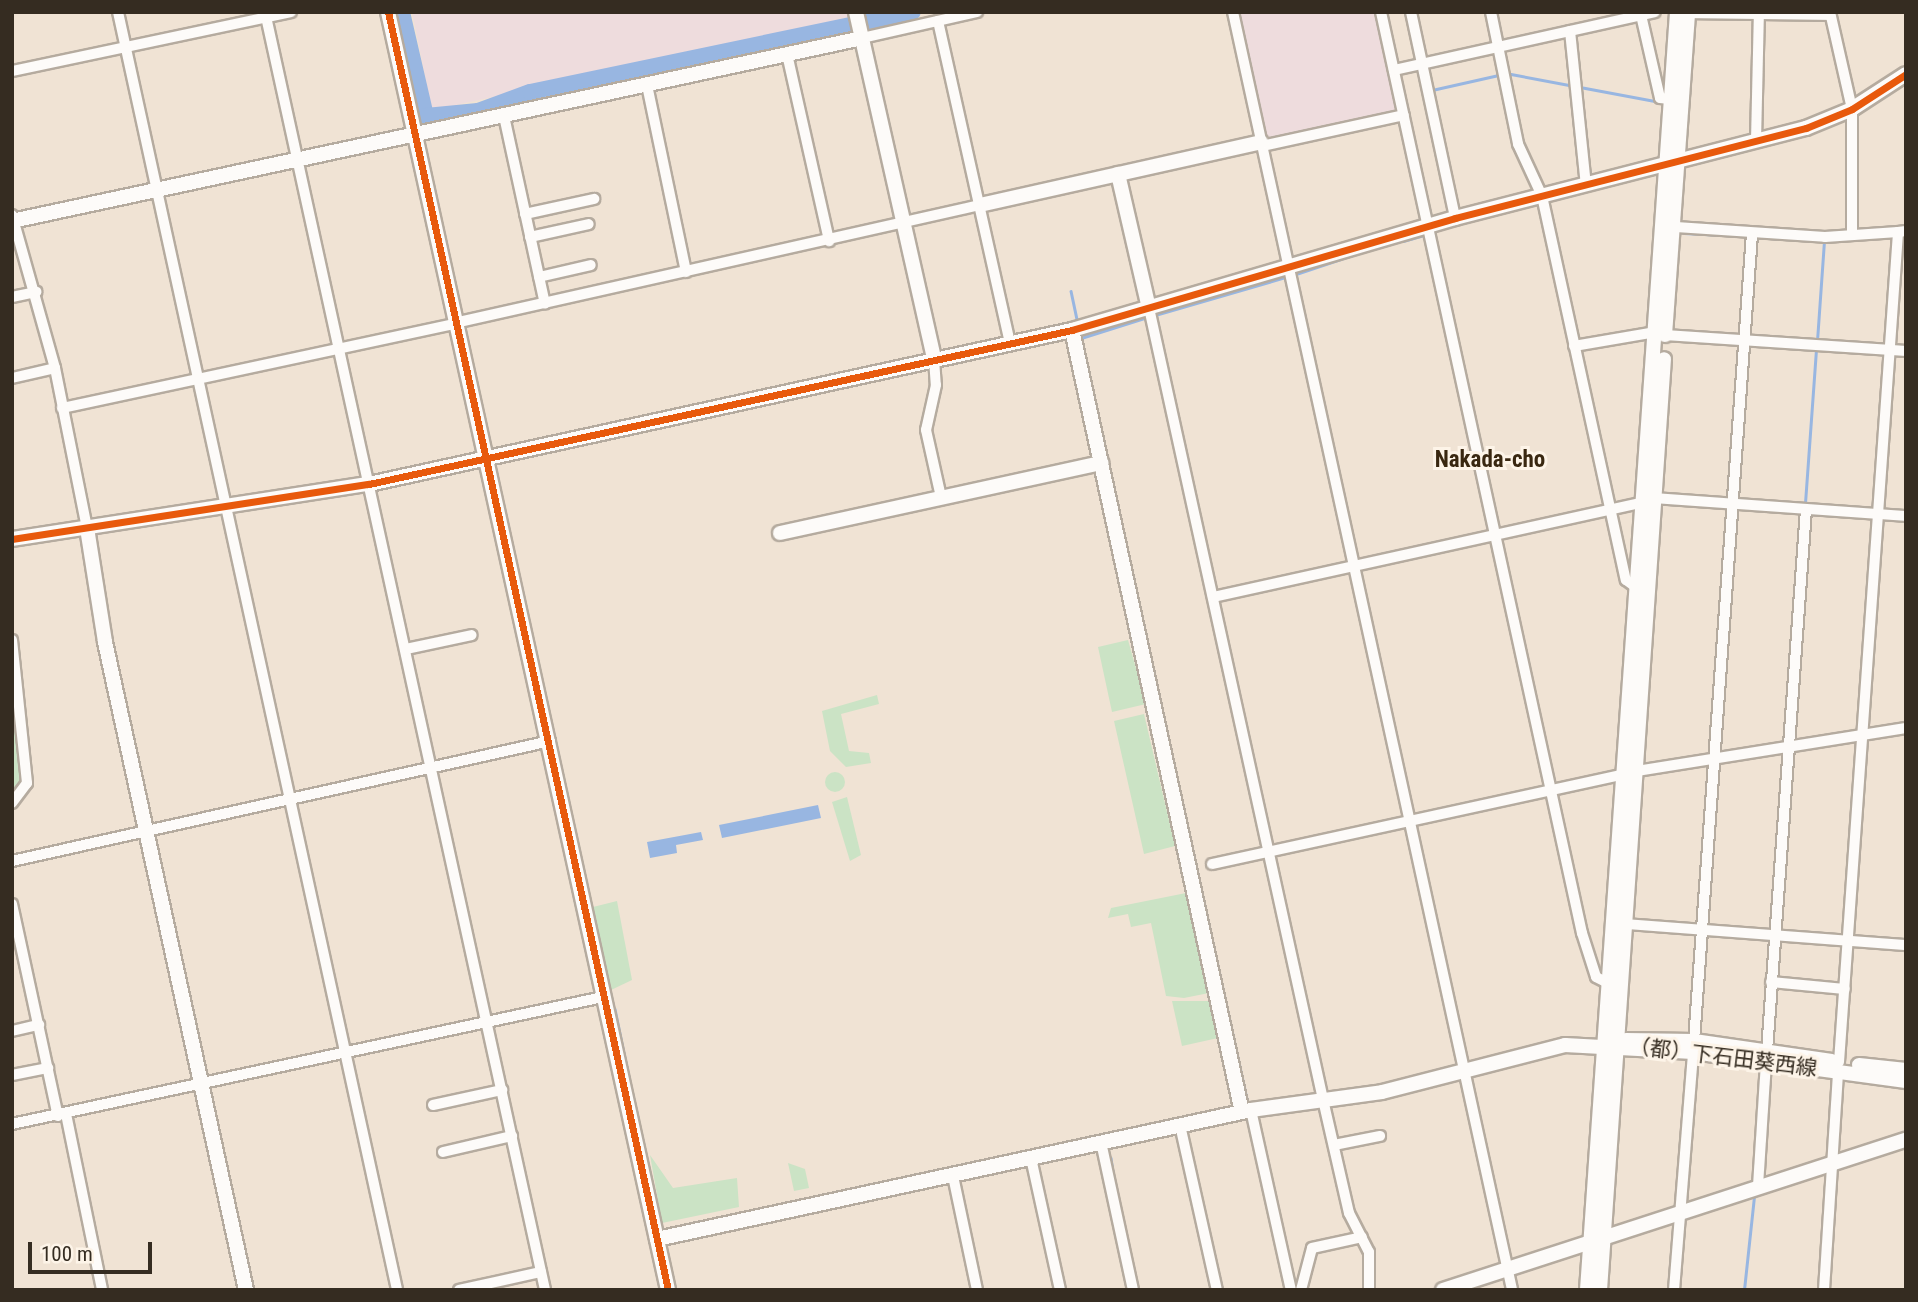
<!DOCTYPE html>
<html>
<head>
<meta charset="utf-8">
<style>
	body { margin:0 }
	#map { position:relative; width:1918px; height:1302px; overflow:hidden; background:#f0e3d4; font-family:"Roboto Condensed","Noto Sans JP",sans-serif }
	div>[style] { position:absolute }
	.industrial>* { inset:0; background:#eedcdd }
	.green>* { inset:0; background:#cbe3c5 }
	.round { border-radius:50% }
	.water>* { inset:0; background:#98b6e1 }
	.stream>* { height:2.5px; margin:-1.25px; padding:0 1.25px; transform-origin:1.25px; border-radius:1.25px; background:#98b6e1 }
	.river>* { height:16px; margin:-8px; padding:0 8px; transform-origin:8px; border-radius:8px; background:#98b6e1 }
	.roads { filter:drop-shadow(2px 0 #b5ab9f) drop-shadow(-2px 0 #b5ab9f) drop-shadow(0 2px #b5ab9f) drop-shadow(0 -2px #b5ab9f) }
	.street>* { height:10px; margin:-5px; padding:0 5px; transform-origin:5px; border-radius:5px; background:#fdfbf9 }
	.secondary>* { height:14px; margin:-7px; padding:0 7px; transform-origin:7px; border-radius:7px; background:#fdfbf9 }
	.cycleway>* { height:7px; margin:-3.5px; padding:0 3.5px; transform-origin:3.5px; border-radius:3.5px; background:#e8590c }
	span { translate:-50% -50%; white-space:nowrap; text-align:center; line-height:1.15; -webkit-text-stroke:6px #fdf4e8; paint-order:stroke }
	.street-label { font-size:21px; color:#352c21 }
	.neighbourhood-label { font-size:23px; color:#392710; font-weight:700 }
	.frame { position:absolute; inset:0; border:14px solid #352c21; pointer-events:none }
	.scale { position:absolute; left:28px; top:1242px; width:124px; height:32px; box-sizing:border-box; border:4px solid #352c21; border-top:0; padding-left:9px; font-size:21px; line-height:24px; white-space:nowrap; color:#352c21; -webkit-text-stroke:5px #fdf4e8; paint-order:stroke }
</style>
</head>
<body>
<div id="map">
	<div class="industrial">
		<div style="clip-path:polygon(412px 12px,850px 12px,852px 21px,432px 110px)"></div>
		<div style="clip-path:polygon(1237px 12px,1378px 12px,1400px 114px,1265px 143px)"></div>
	</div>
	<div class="green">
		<div style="clip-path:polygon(1128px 640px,1146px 704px,1112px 712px,1098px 647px)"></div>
		<div style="clip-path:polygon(12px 646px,18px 647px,26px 789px,12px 798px)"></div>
		<div style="clip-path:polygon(877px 695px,879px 704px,841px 714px,849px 751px,869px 753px,871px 763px,846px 767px,830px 751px,822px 711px)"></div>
		<div style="clip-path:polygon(1144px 714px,1175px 846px,1144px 854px,1114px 721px)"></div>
		<div class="round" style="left:825px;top:772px;width:20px;height:20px"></div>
		<div style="clip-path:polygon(847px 797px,861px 855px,850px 861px,832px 802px)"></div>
		<div style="clip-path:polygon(1186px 893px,1209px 993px,1184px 998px,1166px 996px,1151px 923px,1131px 927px,1128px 914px,1108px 918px,1111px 908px)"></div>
		<div style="clip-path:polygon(617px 901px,632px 980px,611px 990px,593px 907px)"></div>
		<div style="clip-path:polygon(1172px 1001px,1210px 1001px,1218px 1038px,1182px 1046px)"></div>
		<div style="clip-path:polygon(650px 1155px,673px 1188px,737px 1178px,739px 1207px,662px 1223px)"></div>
		<div style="clip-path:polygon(788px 1163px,805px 1169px,809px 1188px,794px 1191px)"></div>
	</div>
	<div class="water">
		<div style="clip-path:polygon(818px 805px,821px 818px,722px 838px,719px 825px)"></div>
		<div style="clip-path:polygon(701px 832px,703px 840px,676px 845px,677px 853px,650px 858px,647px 842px)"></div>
	</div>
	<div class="stream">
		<div style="left:1511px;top:74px;width:64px;rotate:10.8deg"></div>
		<div style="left:1580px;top:87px;width:81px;rotate:10.6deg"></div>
		<div style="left:1432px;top:90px;width:69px;rotate:-12.6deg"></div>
		<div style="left:1684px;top:233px;width:61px;rotate:2.8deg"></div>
		<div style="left:1756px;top:237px;width:30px;rotate:4deg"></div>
		<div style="left:1403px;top:241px;width:25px;rotate:-16deg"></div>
		<div style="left:1293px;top:275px;width:63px;rotate:-18.4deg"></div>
		<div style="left:1071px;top:291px;width:33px;rotate:78deg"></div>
		<div style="left:1155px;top:315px;width:136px;rotate:-16.2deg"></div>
		<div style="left:1080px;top:333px;width:259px;rotate:77.7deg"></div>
		<div style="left:1081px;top:338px;width:70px;rotate:-17.4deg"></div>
		<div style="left:1817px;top:341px;width:99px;rotate:-86deg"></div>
		<div style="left:1824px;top:242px;width:7px;rotate:-172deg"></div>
		<div style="left:1805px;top:503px;width:154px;rotate:-85.9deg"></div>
		<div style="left:1153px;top:668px;width:441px;rotate:77.7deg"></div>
		<div style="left:615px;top:1009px;width:115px;rotate:78.5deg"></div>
		<div style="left:1111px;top:1158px;width:22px;rotate:82deg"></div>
		<div style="left:1129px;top:1249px;width:42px;rotate:77.6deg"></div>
		<div style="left:1744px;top:1290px;width:95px;rotate:-83.9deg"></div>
	</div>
	<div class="river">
		<div style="left:402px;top:12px;width:107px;rotate:77deg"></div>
		<div style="left:426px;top:116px;width:52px;rotate:-5.5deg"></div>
		<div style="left:478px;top:111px;width:55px;rotate:-20.1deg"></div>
		<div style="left:530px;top:92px;width:391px;rotate:-11.8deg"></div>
	</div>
	<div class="roads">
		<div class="street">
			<div style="left:118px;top:12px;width:1308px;rotate:77.68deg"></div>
			<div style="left:265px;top:12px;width:1308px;rotate:77.64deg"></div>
			<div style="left:1233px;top:12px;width:1308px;rotate:77.68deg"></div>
			<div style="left:1381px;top:12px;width:943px;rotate:77.69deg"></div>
			<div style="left:1582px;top:933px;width:46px;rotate:72.3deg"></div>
			<div style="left:1596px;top:977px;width:16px;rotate:27deg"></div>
			<div style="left:1411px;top:12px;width:211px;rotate:77.9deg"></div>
			<div style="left:1491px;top:12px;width:135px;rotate:78.4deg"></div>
			<div style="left:1518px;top:144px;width:57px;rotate:65.2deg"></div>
			<div style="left:1542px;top:196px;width:393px;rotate:77.7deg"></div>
			<div style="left:1626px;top:580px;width:14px;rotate:36deg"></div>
			<div style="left:1830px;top:12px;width:99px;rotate:77.2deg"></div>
			<div style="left:1852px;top:109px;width:125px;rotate:90deg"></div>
			<div style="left:1688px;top:13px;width:142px;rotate:0.8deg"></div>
			<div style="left:1641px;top:15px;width:85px;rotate:77.1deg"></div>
			<div style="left:1660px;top:98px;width:10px;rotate:6deg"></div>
			<div style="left:938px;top:21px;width:329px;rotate:77.4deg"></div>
			<div style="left:1570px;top:31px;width:155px;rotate:84.1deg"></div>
			<div style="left:862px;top:38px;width:118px;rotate:-12.7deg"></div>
			<div style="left:787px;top:54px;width:192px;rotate:77.3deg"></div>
			<div style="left:1394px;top:70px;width:267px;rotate:-12.5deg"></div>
			<div style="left:12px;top:71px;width:285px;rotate:-11.9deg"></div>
			<div style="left:647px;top:85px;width:191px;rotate:78.2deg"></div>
			<div style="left:504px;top:116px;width:192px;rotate:77.7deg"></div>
			<div style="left:1756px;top:141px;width:129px;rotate:-88.7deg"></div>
			<div style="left:1262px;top:146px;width:145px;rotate:-12.3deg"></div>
			<div style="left:525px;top:214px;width:71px;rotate:-12.3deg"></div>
			<div style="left:12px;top:215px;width:159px;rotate:74.3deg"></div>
			<div style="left:55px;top:368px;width:163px;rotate:78.7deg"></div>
			<div style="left:1676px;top:227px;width:149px;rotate:3.8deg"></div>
			<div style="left:1825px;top:237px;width:73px;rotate:-3.9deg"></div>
			<div style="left:530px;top:237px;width:60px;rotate:-12.4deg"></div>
			<div style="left:539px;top:277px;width:53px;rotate:-13deg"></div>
			<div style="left:12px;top:297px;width:25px;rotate:-12deg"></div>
			<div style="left:1149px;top:308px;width:815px;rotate:77.6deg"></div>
			<div style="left:1324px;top:1104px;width:112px;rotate:77.1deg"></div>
			<div style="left:1349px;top:1213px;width:44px;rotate:62.9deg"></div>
			<div style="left:1369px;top:1252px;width:38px;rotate:90deg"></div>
			<div style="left:459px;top:322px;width:534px;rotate:-12.66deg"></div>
			<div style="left:1665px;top:335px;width:242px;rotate:3.8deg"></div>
			<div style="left:1574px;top:346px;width:83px;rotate:-9.7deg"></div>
			<div style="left:934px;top:359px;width:26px;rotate:86deg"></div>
			<div style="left:936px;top:385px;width:46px;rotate:102.5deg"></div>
			<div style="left:926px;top:430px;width:69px;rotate:77.4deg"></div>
			<div style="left:12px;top:378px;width:44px;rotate:-13.1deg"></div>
			<div style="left:62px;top:408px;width:406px;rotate:-12.1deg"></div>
			<div style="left:1655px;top:498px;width:252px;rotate:4.1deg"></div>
			<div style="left:1213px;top:597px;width:441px;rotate:-12.4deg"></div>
			<div style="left:12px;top:640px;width:144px;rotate:84deg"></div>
			<div style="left:27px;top:783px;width:25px;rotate:127deg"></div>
			<div style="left:406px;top:649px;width:67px;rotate:-12deg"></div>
			<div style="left:12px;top:861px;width:551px;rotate:-12.57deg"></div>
			<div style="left:1212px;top:864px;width:435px;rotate:-12.3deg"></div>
			<div style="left:1637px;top:771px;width:272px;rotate:-9.1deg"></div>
			<div style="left:12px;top:904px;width:217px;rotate:77.8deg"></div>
			<div style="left:1626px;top:924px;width:281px;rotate:4.3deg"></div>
			<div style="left:1771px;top:982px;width:74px;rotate:5.4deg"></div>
			<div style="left:12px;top:1031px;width:28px;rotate:-13deg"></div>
			<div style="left:1694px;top:1041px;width:809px;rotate:-85.89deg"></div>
			<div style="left:1767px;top:1051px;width:543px;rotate:-85.88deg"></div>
			<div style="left:1839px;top:1062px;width:832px;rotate:-85.93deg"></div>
			<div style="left:1898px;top:232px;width:8px;rotate:-7deg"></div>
			<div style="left:12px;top:1075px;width:37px;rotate:-11deg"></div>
			<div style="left:433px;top:1105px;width:71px;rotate:-12.3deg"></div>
			<div style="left:1251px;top:1110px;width:184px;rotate:77.5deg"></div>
			<div style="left:66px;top:1114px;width:180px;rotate:78.4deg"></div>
			<div style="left:12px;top:1124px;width:604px;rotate:-12.13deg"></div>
			<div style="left:1180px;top:1125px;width:169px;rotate:77.4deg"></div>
			<div style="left:1101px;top:1142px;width:151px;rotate:77.8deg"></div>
			<div style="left:1334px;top:1145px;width:47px;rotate:-11.1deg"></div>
			<div style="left:443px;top:1152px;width:71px;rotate:-13.1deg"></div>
			<div style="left:1031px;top:1158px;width:135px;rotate:77.6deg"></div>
			<div style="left:953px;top:1176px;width:116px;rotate:78.1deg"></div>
			<div style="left:1758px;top:1186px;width:124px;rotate:-86.3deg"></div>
			<div style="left:459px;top:1290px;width:84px;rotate:-12.4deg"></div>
			<div style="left:1301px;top:1290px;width:43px;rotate:-75.3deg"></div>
			<div style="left:1312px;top:1248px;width:51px;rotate:-12.4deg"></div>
			<div style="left:1674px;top:1290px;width:239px;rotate:-85.4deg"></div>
			<div style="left:1824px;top:1290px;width:219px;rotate:-86.3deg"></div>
		</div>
		<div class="secondary">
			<div style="left:388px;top:12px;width:1308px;rotate:77.64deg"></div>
			<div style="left:856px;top:12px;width:356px;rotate:77.3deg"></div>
			<div style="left:1118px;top:174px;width:138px;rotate:77deg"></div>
			<div style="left:980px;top:205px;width:288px;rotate:-12.6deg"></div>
			<div style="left:12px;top:221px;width:869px;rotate:-12.15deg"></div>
			<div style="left:1072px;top:330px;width:800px;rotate:77.74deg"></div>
			<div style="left:1665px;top:335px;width:324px;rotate:-85.9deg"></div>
			<div style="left:87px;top:528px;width:115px;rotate:81deg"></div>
			<div style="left:105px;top:642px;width:663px;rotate:77.72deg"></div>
			<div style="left:780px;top:533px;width:329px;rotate:-12.3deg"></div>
			<div style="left:12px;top:539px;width:361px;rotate:-8.8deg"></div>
			<div style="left:369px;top:484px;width:720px;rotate:-12.36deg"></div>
			<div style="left:1072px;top:330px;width:399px;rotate:-16.3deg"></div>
			<div style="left:1455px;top:218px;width:362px;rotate:-14.4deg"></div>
			<div style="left:1806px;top:128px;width:50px;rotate:-22.4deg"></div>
			<div style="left:1852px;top:109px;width:64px;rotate:-32.9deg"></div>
			<div style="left:1626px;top:1040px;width:68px;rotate:0.8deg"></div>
			<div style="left:1694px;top:1041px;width:139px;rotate:8.2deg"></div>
			<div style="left:1859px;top:1065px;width:47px;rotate:6.1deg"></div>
			<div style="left:657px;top:1239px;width:608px;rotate:-12.25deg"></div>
			<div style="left:1251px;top:1110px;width:132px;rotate:-7.8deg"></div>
			<div style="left:1382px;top:1092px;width:189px;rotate:-14.4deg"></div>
			<div style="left:1565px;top:1045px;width:128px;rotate:3.1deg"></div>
			<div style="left:1693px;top:1052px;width:215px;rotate:7.8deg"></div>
			<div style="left:1443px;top:1290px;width:487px;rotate:-18deg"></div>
			<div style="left:1587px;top:1290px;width:1281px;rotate:-85.97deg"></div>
			<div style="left:1600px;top:1290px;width:933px;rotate:-86.07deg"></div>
		</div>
	</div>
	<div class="cycleway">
		<div style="left:388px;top:12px;width:1308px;rotate:77.64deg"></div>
		<div style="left:12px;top:539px;width:361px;rotate:-8.8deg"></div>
		<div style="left:369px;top:484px;width:720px;rotate:-12.36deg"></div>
		<div style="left:1072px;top:330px;width:399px;rotate:-16.3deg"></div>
		<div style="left:1455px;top:218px;width:362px;rotate:-14.4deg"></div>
		<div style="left:1806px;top:128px;width:50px;rotate:-22.4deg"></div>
		<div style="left:1852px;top:109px;width:64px;rotate:-32.9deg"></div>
	</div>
	<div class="street-label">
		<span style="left:1723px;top:1057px;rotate:7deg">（都）下石田葵西線</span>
	</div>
	<div class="neighbourhood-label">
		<span style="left:1490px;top:460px">Nakada-cho</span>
	</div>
	<div class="frame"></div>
	<div class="scale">100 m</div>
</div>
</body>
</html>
